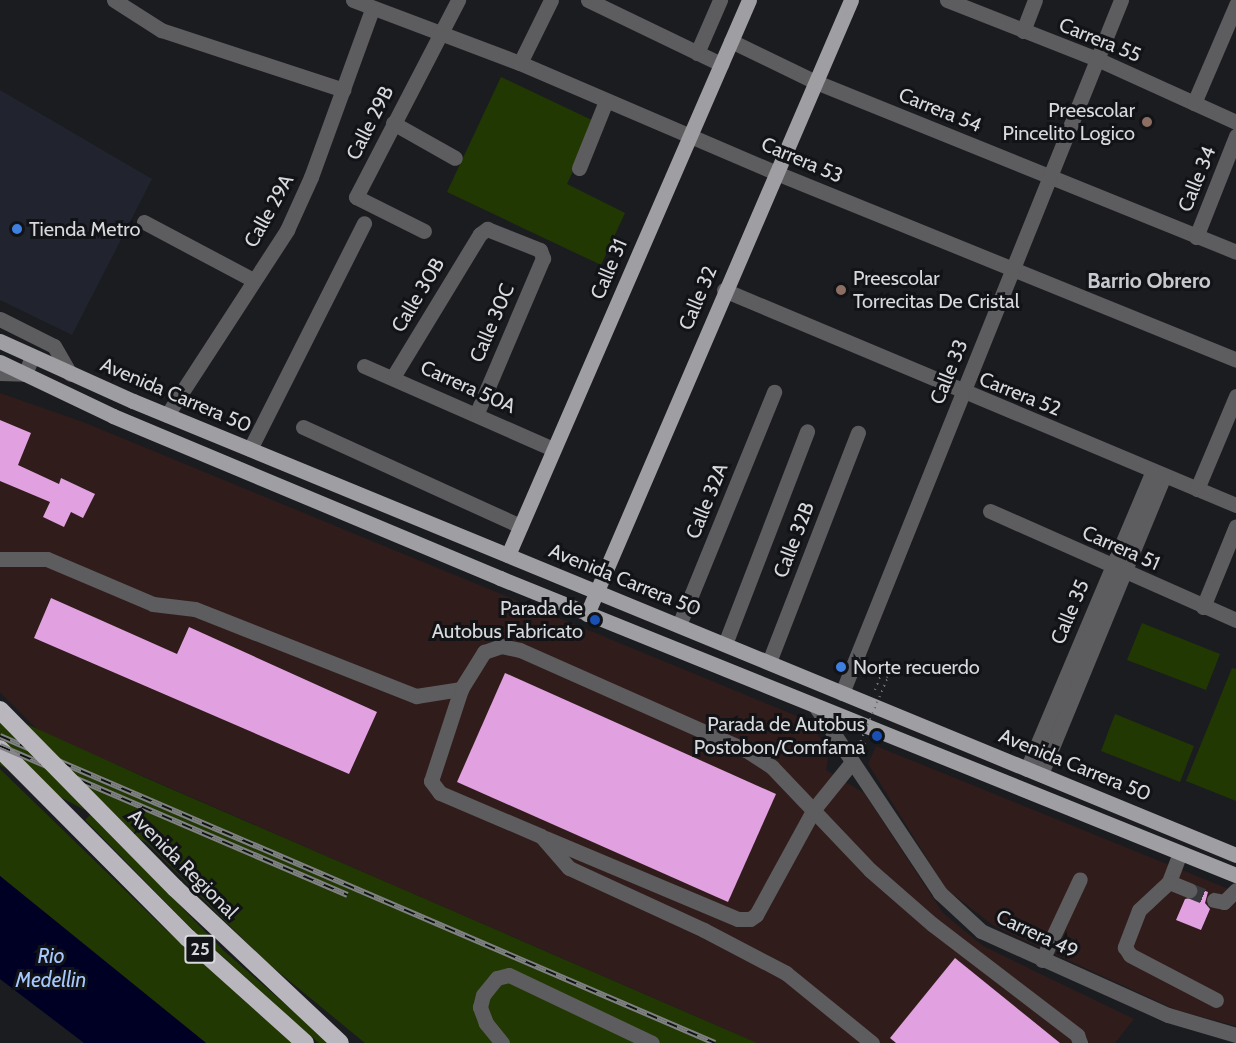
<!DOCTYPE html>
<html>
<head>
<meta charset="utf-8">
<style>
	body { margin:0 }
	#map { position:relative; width:1236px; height:1043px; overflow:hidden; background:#1a1c20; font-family:Cabin,sans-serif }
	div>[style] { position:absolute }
	.built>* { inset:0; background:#21242e }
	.industrial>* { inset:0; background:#301d1b }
	.green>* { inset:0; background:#223803 }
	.water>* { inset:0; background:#000025 }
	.building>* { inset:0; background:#e1a0df }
	.minor-tunnel>* { height:15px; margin-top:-7.5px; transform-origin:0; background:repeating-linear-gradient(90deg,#36383c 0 15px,transparent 0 23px) }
	.path>* { height:2px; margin-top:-1px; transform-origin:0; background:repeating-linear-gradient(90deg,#6d6e72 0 1.5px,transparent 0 6px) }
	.minor>* { height:15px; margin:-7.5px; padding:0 7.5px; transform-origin:7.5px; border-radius:7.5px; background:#5d5c5f }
	.major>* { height:15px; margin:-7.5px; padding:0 7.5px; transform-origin:7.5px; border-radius:7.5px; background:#9f9ea2 }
	.highway>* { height:18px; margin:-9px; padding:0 9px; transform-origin:9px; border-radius:9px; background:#b9b7bd }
	.rail>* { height:6px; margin-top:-3px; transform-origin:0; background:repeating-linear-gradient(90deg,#111317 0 11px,#808185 0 22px); box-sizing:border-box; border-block:2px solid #808185 }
	.path-bridge>* { height:2px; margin-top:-1px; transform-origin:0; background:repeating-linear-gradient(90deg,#6d6e72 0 1.5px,transparent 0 6px) }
	.highway-bridge>* { height:18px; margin:-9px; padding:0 9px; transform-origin:9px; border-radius:9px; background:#b9b7bd }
	.dots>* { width:16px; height:16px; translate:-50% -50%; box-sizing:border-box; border:3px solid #111317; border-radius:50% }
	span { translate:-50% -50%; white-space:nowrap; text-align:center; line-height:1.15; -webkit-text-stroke:6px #111317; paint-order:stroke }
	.shield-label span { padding:2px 4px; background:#111317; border:2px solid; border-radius:4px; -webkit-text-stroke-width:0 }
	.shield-label { font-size:18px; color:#d8d9dc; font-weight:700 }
	.street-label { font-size:20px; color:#d8d9dc }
	.poi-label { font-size:20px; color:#d8d9dc }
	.right { translate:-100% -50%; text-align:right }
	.left { translate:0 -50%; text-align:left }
	.neighbourhood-label { font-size:21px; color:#c7c9ce; font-weight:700 }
	.water-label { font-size:21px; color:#a6c8fe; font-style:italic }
</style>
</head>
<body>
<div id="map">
	<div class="built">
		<div style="clip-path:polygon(0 90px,152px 179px,72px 335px,0 300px)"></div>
	</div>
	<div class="industrial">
		<div style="clip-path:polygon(0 393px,83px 422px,809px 721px,829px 752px,826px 770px,864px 793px,943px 913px,983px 946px,1134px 1019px,1115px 1043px,757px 1043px,39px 731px,0 692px)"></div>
		<div style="clip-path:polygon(876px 746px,1236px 892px,1236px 1026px,1176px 1010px,994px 926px,946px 889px,868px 764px)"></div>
	</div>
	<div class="green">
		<div style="clip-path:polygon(501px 77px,596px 122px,567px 184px,625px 213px,601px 265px,447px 192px)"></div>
		<div style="clip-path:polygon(1142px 623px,1220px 654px,1206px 690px,1127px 660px)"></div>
		<div style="clip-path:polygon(1232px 668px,1236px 669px,1236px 801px,1186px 781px)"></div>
		<div style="clip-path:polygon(0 712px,146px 778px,757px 1043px,365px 1043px,264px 960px,147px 843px,0 765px)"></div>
		<div style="clip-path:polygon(1115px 714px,1194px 746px,1180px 782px,1101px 751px)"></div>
		<div style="clip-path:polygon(0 769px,166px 930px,292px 1043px,206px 1043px,0 876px)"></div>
		<div style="clip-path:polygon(91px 814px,223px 950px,330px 1043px,319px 1043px,302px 1029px,188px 925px,85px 820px)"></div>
	</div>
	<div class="water">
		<div style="clip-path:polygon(0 876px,206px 1043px,84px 1043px,0 979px)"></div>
	</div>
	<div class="building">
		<div style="clip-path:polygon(0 420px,31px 433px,18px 465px,59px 484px,61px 478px,95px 494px,83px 518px,71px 512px,64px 527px,43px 517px,50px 502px,0 481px)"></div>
		<div style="clip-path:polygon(51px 598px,177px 654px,189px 627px,377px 712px,349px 774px,34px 638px)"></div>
		<div style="clip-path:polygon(505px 673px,776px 794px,728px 902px,457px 782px)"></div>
		<div style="clip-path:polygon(1198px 888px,1208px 892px,1205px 903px,1210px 909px,1201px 930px,1176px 920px,1185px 899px,1195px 897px)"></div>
		<div style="clip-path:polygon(955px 958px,1060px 1043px,896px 1043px,890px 1038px)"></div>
	</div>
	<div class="minor-tunnel">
		<div style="left:1189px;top:890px;width:27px;rotate:22deg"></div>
	</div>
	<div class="path">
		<div style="left:875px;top:690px;width:17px;rotate:-69deg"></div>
		<div style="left:881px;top:674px;width:8px;rotate:23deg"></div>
		<div style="left:861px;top:749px;width:10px;rotate:-53deg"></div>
	</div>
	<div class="minor">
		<div style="left:114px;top:0;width:56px;rotate:32.6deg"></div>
		<div style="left:161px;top:30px;width:192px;rotate:18.2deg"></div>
		<div style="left:353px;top:0;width:178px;rotate:20.7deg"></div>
		<div style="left:520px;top:63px;width:276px;rotate:23.2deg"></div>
		<div style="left:774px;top:172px;width:499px;rotate:22.1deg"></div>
		<div style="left:588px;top:0;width:148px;rotate:25.7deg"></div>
		<div style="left:947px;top:0;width:161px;rotate:21.5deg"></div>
		<div style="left:1097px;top:59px;width:153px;rotate:24.4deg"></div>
		<div style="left:1023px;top:31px;width:33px;rotate:-69deg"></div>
		<div style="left:731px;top:41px;width:94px;rotate:25.8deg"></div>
		<div style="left:816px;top:82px;width:453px;rotate:22deg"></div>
		<div style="left:697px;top:53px;width:58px;rotate:-66.5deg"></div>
		<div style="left:520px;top:63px;width:70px;rotate:-63.8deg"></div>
		<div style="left:1194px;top:103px;width:107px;rotate:-66.8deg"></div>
		<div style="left:393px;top:123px;width:71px;rotate:29.4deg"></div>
		<div style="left:579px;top:168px;width:72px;rotate:-68.1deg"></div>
		<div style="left:144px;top:222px;width:123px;rotate:28deg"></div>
		<div style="left:424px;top:231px;width:76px;rotate:-153.4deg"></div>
		<div style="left:356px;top:197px;width:222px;rotate:-62.6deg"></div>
		<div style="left:1196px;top:237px;width:109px;rotate:-68.4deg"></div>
		<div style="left:724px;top:290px;width:555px;rotate:22.78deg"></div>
		<div style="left:0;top:319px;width:60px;rotate:26.6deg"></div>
		<div style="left:54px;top:346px;width:32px;rotate:60deg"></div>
		<div style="left:364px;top:366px;width:206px;rotate:23.7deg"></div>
		<div style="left:0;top:373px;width:25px;rotate:2deg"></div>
		<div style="left:25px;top:374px;width:18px;rotate:-68deg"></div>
		<div style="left:393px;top:377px;width:167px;rotate:-58.7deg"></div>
		<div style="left:480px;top:234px;width:9px;rotate:-36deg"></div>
		<div style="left:487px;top:229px;width:57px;rotate:21.6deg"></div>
		<div style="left:540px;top:250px;width:9px;rotate:69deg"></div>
		<div style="left:543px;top:258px;width:168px;rotate:113.1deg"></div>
		<div style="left:167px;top:415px;width:221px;rotate:-57deg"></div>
		<div style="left:287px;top:230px;width:58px;rotate:-65.6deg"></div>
		<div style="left:311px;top:177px;width:179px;rotate:-70deg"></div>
		<div style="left:303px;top:427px;width:239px;rotate:24.5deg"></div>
		<div style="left:250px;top:449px;width:253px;rotate:-63.2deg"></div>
		<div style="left:1197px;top:489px;width:101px;rotate:-67.2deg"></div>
		<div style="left:990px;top:511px;width:269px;rotate:23.9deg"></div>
		<div style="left:0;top:559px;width:47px"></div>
		<div style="left:47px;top:559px;width:115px;rotate:23deg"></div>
		<div style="left:153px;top:604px;width:42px;rotate:6.8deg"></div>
		<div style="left:195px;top:609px;width:238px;rotate:21.5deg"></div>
		<div style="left:416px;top:696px;width:46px;rotate:-8.8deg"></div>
		<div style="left:1203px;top:607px;width:87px;rotate:-67.8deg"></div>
		<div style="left:679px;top:625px;width:252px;rotate:-67.8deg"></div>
		<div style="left:725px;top:644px;width:228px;rotate:-68.9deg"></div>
		<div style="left:769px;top:662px;width:246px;rotate:-68.8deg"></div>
		<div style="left:842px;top:693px;width:747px;rotate:-68.07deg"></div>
		<div style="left:816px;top:707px;width:224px;rotate:56.3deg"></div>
		<div style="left:940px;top:893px;width:56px;rotate:42.8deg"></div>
		<div style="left:981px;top:931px;width:205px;rotate:24.2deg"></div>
		<div style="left:1168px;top:1015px;width:71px;rotate:16.4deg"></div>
		<div style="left:1027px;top:769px;width:324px;rotate:-67.1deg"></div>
		<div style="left:1041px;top:774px;width:322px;rotate:-67.6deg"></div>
		<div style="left:545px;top:838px;width:209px;rotate:22.8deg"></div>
		<div style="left:738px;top:919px;width:12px"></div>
		<div style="left:750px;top:919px;width:7px;rotate:-34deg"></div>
		<div style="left:756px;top:915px;width:121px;rotate:-61.3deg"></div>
		<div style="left:814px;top:809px;width:60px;rotate:-51deg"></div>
		<div style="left:1180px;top:853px;width:31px;rotate:111deg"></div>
		<div style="left:1169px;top:882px;width:22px;rotate:22deg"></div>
		<div style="left:1169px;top:882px;width:41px;rotate:137deg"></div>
		<div style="left:1139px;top:910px;width:40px;rotate:111deg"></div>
		<div style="left:1125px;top:947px;width:9px;rotate:58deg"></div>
		<div style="left:1130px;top:955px;width:97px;rotate:27.6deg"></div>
		<div style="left:1214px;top:900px;width:10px;rotate:11deg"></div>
		<div style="left:1224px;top:902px;width:17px;rotate:-45deg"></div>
		<div style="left:1042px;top:960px;width:89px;rotate:-64.9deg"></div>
		<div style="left:502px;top:1043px;width:26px;rotate:-129deg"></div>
		<div style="left:486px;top:1023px;width:17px;rotate:-111deg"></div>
		<div style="left:480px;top:1007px;width:12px;rotate:-76deg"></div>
		<div style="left:483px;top:995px;width:22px;rotate:-51deg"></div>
		<div style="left:497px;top:978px;width:12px;rotate:-14deg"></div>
		<div style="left:509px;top:975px;width:158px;rotate:25.4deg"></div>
		<div style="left:872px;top:1043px;width:111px;rotate:-140.9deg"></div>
		<div style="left:786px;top:973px;width:93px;rotate:-152.3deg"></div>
		<div style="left:704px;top:930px;width:149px;rotate:-155.3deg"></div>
		<div style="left:569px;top:868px;width:43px;rotate:-131.2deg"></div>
		<div style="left:541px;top:836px;width:110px;rotate:-156.9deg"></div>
		<div style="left:440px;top:793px;width:15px;rotate:-127deg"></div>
		<div style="left:431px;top:781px;width:97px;rotate:-71.9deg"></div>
		<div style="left:461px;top:689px;width:44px;rotate:-58.1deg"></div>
		<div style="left:484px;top:652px;width:18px;rotate:-19deg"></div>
		<div style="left:501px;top:646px;width:19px;rotate:12deg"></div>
		<div style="left:520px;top:650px;width:247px;rotate:23.9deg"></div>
		<div style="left:746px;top:750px;width:31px;rotate:33deg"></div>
		<div style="left:772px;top:767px;width:142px;rotate:46.4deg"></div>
		<div style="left:870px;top:870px;width:82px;rotate:41.1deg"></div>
		<div style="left:932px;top:924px;width:183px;rotate:37.4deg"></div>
		<div style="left:1077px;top:1035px;width:9px;rotate:69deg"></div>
	</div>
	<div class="major">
		<div style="left:0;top:341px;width:146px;rotate:24.3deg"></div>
		<div style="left:133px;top:401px;width:1193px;rotate:22.37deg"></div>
		<div style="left:0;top:362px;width:125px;rotate:25.5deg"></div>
		<div style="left:113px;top:416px;width:420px;rotate:22.7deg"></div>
		<div style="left:500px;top:578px;width:794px;rotate:21.98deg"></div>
		<div style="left:508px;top:555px;width:605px;rotate:-66.53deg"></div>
		<div style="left:587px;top:614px;width:668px;rotate:-66.73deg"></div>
	</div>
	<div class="highway">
		<div style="left:0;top:749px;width:267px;rotate:45.2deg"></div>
		<div style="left:188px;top:938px;width:157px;rotate:41.9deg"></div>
		<div style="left:175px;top:888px;width:226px;rotate:43.2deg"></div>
	</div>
	<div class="rail">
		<div style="left:0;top:736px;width:778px;rotate:23.24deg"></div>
		<div style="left:0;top:746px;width:378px;rotate:23.2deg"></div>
	</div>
	<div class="path-bridge">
		<div style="left:858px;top:747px;width:76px;rotate:-66.8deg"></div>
	</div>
	<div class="highway-bridge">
		<div style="left:0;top:710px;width:250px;rotate:45.5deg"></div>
	</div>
	<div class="dots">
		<div style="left:1147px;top:122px;background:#8d6e63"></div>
		<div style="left:17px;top:229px;background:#3f7fe0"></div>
		<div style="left:841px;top:290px;background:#8d6e63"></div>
		<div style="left:595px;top:620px;background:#1a4fb4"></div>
		<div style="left:841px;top:667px;background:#3f7fe0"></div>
		<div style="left:877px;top:736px;background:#1a4fb4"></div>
	</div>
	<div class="shield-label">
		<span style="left:200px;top:949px">25</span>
	</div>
	<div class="street-label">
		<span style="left:1100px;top:40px;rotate:22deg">Carrera 55</span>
		<span style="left:940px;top:110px;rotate:22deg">Carrera 54</span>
		<span style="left:370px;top:123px;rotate:-63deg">Calle 29B</span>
		<span style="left:802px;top:160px;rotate:23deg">Carrera 53</span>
		<span style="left:1197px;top:179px;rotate:-68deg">Calle 34</span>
		<span style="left:269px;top:211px;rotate:-61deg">Calle 29A</span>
		<span style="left:609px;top:269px;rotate:-67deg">Calle 31</span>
		<span style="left:418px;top:295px;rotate:-59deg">Calle 30B</span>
		<span style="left:698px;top:298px;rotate:-67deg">Calle 32</span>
		<span style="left:492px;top:323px;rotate:-67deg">Calle 30C</span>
		<span style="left:949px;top:372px;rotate:-68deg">Calle 33</span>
		<span style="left:468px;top:387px;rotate:24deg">Carrera 50A</span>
		<span style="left:1020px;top:394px;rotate:22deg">Carrera 52</span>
		<span style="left:176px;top:395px;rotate:23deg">Avenida Carrera 50</span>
		<span style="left:707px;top:501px;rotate:-68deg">Calle 32A</span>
		<span style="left:794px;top:540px;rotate:-69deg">Calle 32B</span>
		<span style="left:1121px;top:548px;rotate:24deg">Carrera 51</span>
		<span style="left:625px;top:580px;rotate:22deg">Avenida Carrera 50</span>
		<span style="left:1070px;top:612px;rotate:-67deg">Calle 35</span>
		<span style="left:1075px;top:765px;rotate:22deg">Avenida Carrera 50</span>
		<span style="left:183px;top:864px;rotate:45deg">Avenida Regional</span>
		<span style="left:1037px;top:934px;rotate:25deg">Carrera 49</span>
	</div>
	<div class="poi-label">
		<span class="right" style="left:1135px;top:122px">Preescolar<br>Pincelito Logico</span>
		<span class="left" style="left:29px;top:229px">Tienda Metro</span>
		<span class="left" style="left:853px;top:290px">Preescolar<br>Torrecitas De Cristal</span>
		<span class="right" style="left:583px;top:620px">Parada de<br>Autobus Fabricato</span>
		<span class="left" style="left:853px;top:667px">Norte recuerdo</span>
		<span class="right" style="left:865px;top:736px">Parada de Autobus<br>Postobon/Comfama</span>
	</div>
	<div class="neighbourhood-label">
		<span style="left:1149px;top:281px">Barrio Obrero</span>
	</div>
	<div class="water-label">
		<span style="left:51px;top:968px">Rio<br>Medellin</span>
	</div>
</div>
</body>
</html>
